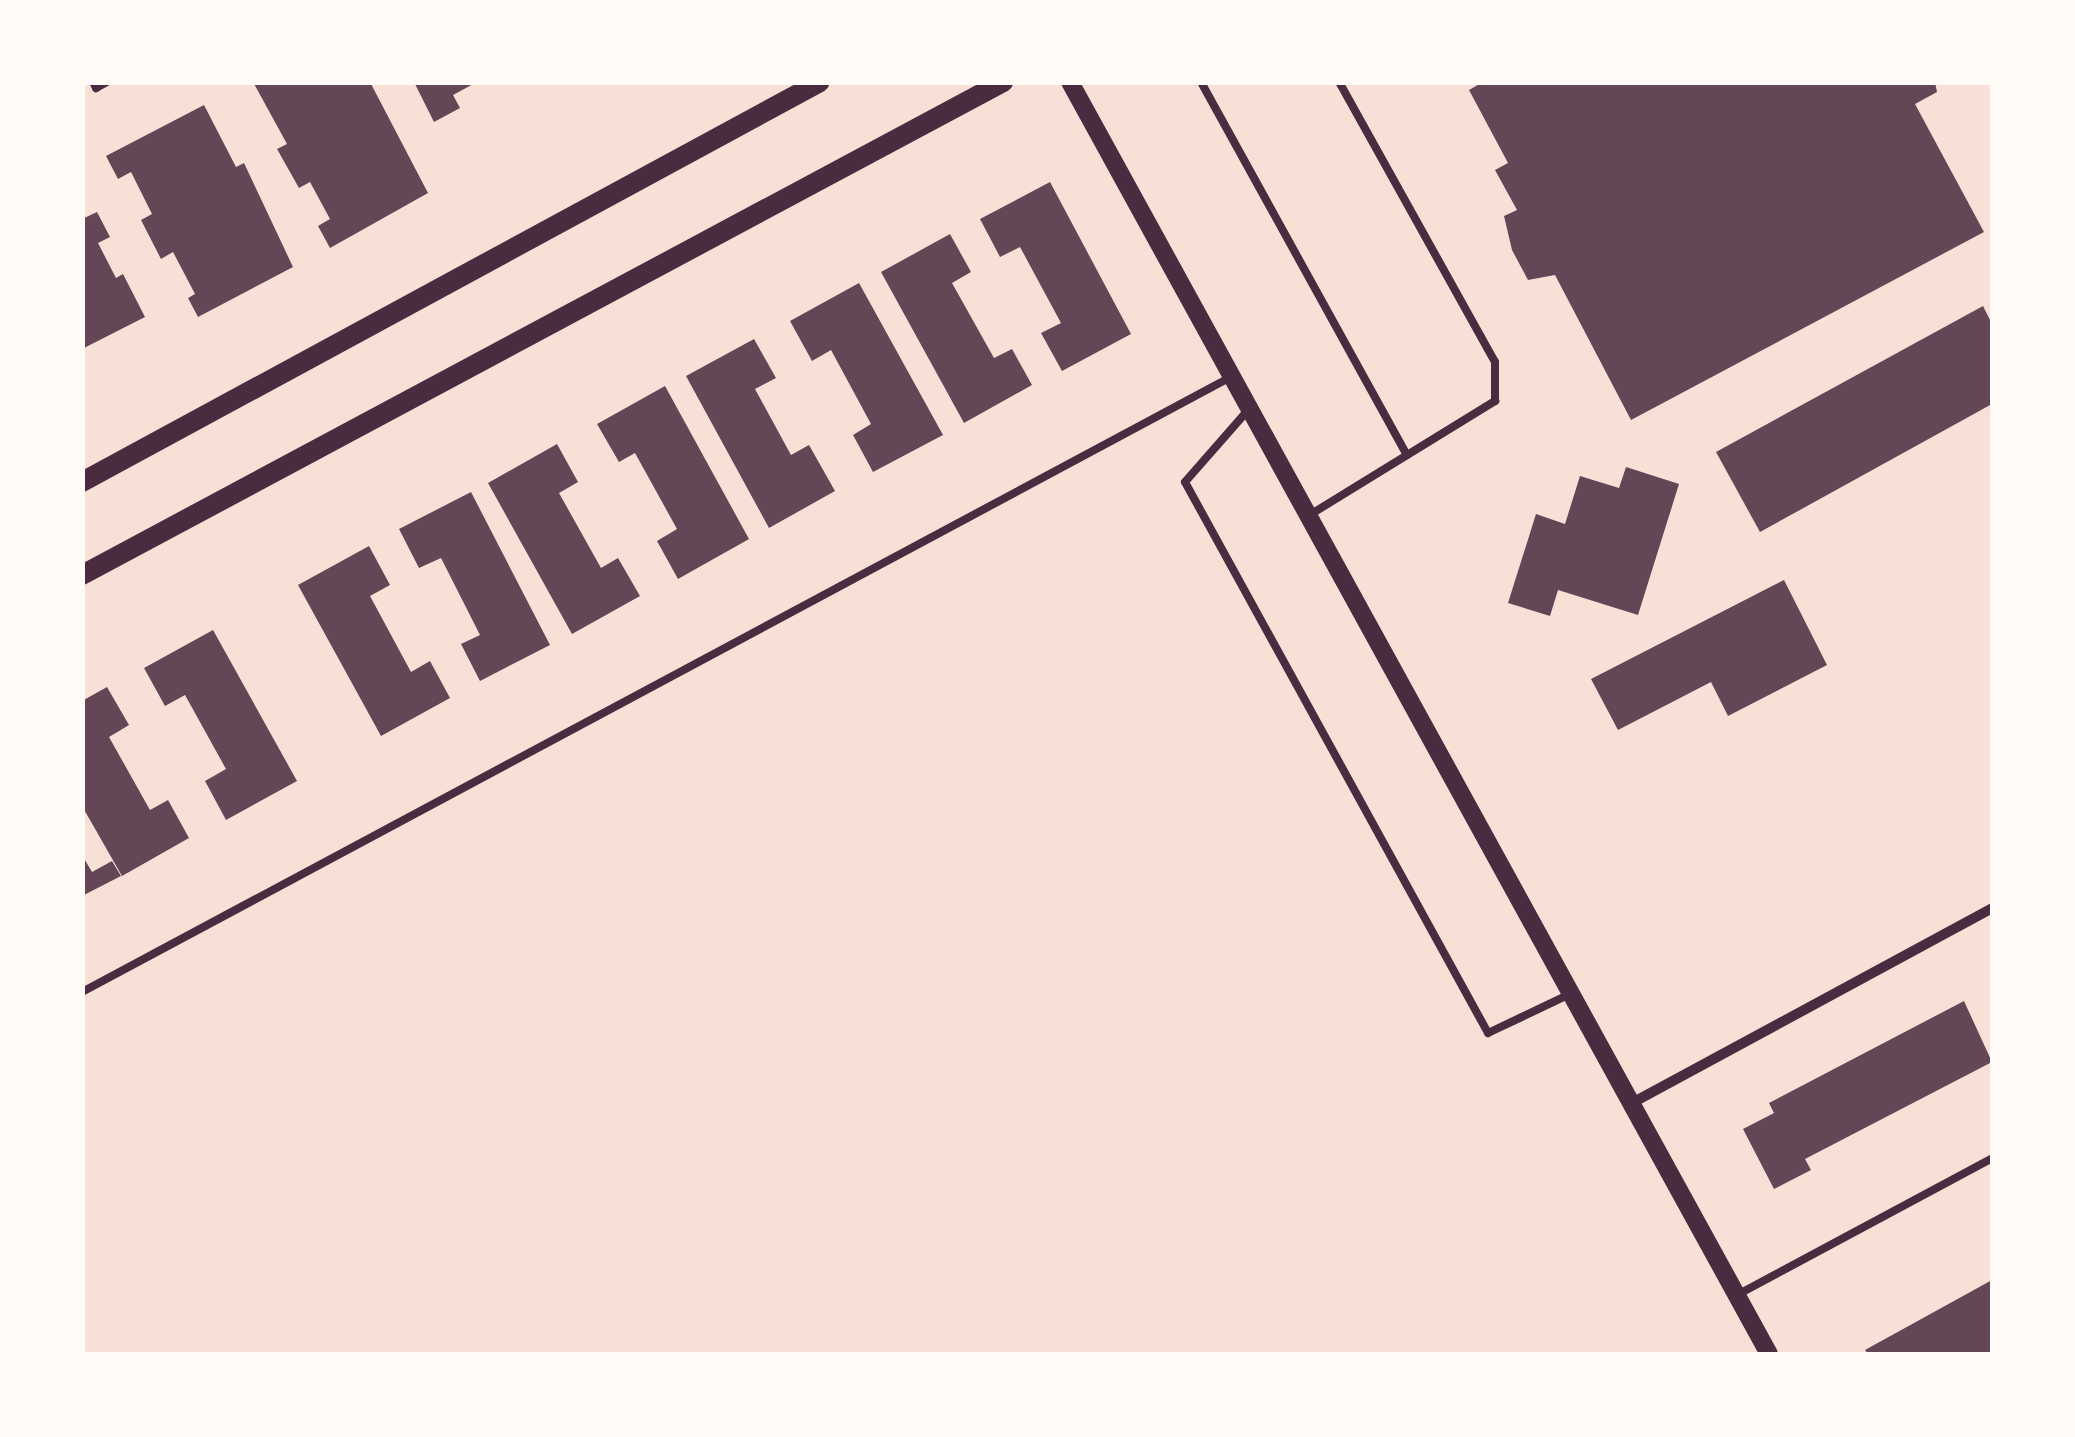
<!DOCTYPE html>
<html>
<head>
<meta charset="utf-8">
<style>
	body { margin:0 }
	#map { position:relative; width:2075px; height:1437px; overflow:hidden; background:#f7e1d7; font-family:Montserrat,sans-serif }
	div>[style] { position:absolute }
	.building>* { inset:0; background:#644757 }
	.service>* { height:8px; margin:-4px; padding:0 4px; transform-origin:4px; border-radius:4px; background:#4a2c40 }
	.minor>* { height:10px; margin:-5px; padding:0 5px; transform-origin:5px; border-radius:5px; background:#4a2c40 }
	.tertiary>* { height:18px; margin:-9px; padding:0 9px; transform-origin:9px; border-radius:9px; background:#4a2c40 }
	.secondary>* { height:20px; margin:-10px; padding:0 10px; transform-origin:10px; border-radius:10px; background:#4a2c40 }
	span { translate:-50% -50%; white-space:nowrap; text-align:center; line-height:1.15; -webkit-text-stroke:8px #fffaf5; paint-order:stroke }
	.frame { position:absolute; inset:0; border:85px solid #fffaf5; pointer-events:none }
</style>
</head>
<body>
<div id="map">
	<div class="building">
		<div style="clip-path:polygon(253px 82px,370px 82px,428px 193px,330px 248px,318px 226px,330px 219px,310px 182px,299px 188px,277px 149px,287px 144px)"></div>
		<div style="clip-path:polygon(414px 82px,477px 82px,453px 95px,460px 108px,434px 122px)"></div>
		<div style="clip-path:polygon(1483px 82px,1935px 82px,1937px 92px,1915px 104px,1984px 232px,1631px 420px,1555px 275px,1528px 280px,1512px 250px,1504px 216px,1517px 210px,1495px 170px,1508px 163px,1469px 90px)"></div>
		<div style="clip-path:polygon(204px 105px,236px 167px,244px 163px,293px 267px,198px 317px,188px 298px,195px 294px,173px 252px,161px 259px,141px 220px,152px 214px,131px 172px,118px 179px,106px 156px)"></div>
		<div style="clip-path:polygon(1050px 182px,1131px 334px,1062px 371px,1041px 333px,1061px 323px,1020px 247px,1000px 257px,980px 219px)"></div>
		<div style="clip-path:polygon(97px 212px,110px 237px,98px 243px,116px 278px,123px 274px,145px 317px,82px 349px,82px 219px)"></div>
		<div style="clip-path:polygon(950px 234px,971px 272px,952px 283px,994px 358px,1012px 349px,1032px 385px,964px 423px,881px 272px)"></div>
		<div style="clip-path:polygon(859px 283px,943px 435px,873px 472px,853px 435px,871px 424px,831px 350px,812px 361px,790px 321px)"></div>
		<div style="clip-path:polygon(1983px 306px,1992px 324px,1992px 404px,1760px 532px,1716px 452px)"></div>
		<div style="clip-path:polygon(754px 339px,776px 378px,755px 389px,791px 455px,809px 445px,835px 491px,769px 528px,686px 376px)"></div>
		<div style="clip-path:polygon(665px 386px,749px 539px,678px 579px,657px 541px,677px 529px,635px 453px,619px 462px,597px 424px)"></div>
		<div style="clip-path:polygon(557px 444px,578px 482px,559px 493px,601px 568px,618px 558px,640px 596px,572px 634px,488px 483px)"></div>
		<div style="clip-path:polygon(1626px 467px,1679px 484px,1638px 615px,1558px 590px,1550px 616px,1508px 603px,1536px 514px,1565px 524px,1580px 476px,1619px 488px)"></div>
		<div style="clip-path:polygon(471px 492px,550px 645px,480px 681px,461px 644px,480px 635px,441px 558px,419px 568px,399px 529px)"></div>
		<div style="clip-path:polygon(369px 546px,390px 585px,370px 596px,411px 672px,430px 661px,450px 698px,381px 736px,298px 585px)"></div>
		<div style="clip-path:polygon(1784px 580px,1827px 665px,1728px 716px,1711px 682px,1618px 730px,1591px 679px)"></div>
		<div style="clip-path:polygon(213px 630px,297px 781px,226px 820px,205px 781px,226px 769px,185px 695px,165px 706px,144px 668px)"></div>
		<div style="clip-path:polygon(107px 687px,129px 725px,109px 737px,150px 810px,168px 800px,189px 838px,122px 876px,82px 806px,82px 701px)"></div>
		<div style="clip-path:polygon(82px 855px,92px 872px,112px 861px,121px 876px,82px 896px)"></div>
		<div style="clip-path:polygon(1964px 1001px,1992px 1062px,1805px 1159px,1811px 1170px,1774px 1189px,1743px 1129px,1774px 1113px,1769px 1103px)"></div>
		<div style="clip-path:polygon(1992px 1280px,1992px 1354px,1868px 1354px,1865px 1350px)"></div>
	</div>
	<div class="service">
		<div style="left:93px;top:82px;width:7px;rotate:63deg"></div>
		<div style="left:96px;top:88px;width:13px;rotate:-29deg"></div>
		<div style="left:1201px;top:82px;width:426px;rotate:61.1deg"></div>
		<div style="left:1249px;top:409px;width:97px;rotate:131.2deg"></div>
		<div style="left:1185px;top:482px;width:629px;rotate:61.19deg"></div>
		<div style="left:1488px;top:1033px;width:91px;rotate:-25.4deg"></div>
		<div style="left:1308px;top:516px;width:220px;rotate:-31.6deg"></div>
		<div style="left:1495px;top:401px;width:39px;rotate:-90deg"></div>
		<div style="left:1495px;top:362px;width:321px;rotate:-119.1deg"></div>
		<div style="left:82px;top:992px;width:1303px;rotate:-28.16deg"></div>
		<div style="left:1737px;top:1295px;width:289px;rotate:-28.2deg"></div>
	</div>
	<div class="minor">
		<div style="left:1632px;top:1103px;width:409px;rotate:-28.4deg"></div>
	</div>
	<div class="tertiary">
		<div style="left:1070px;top:82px;width:1451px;rotate:61.21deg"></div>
	</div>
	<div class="secondary">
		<div style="left:82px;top:482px;width:839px;rotate:-28.46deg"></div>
		<div style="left:82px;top:575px;width:1045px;rotate:-28.16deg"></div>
	</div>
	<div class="frame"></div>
</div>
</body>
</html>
